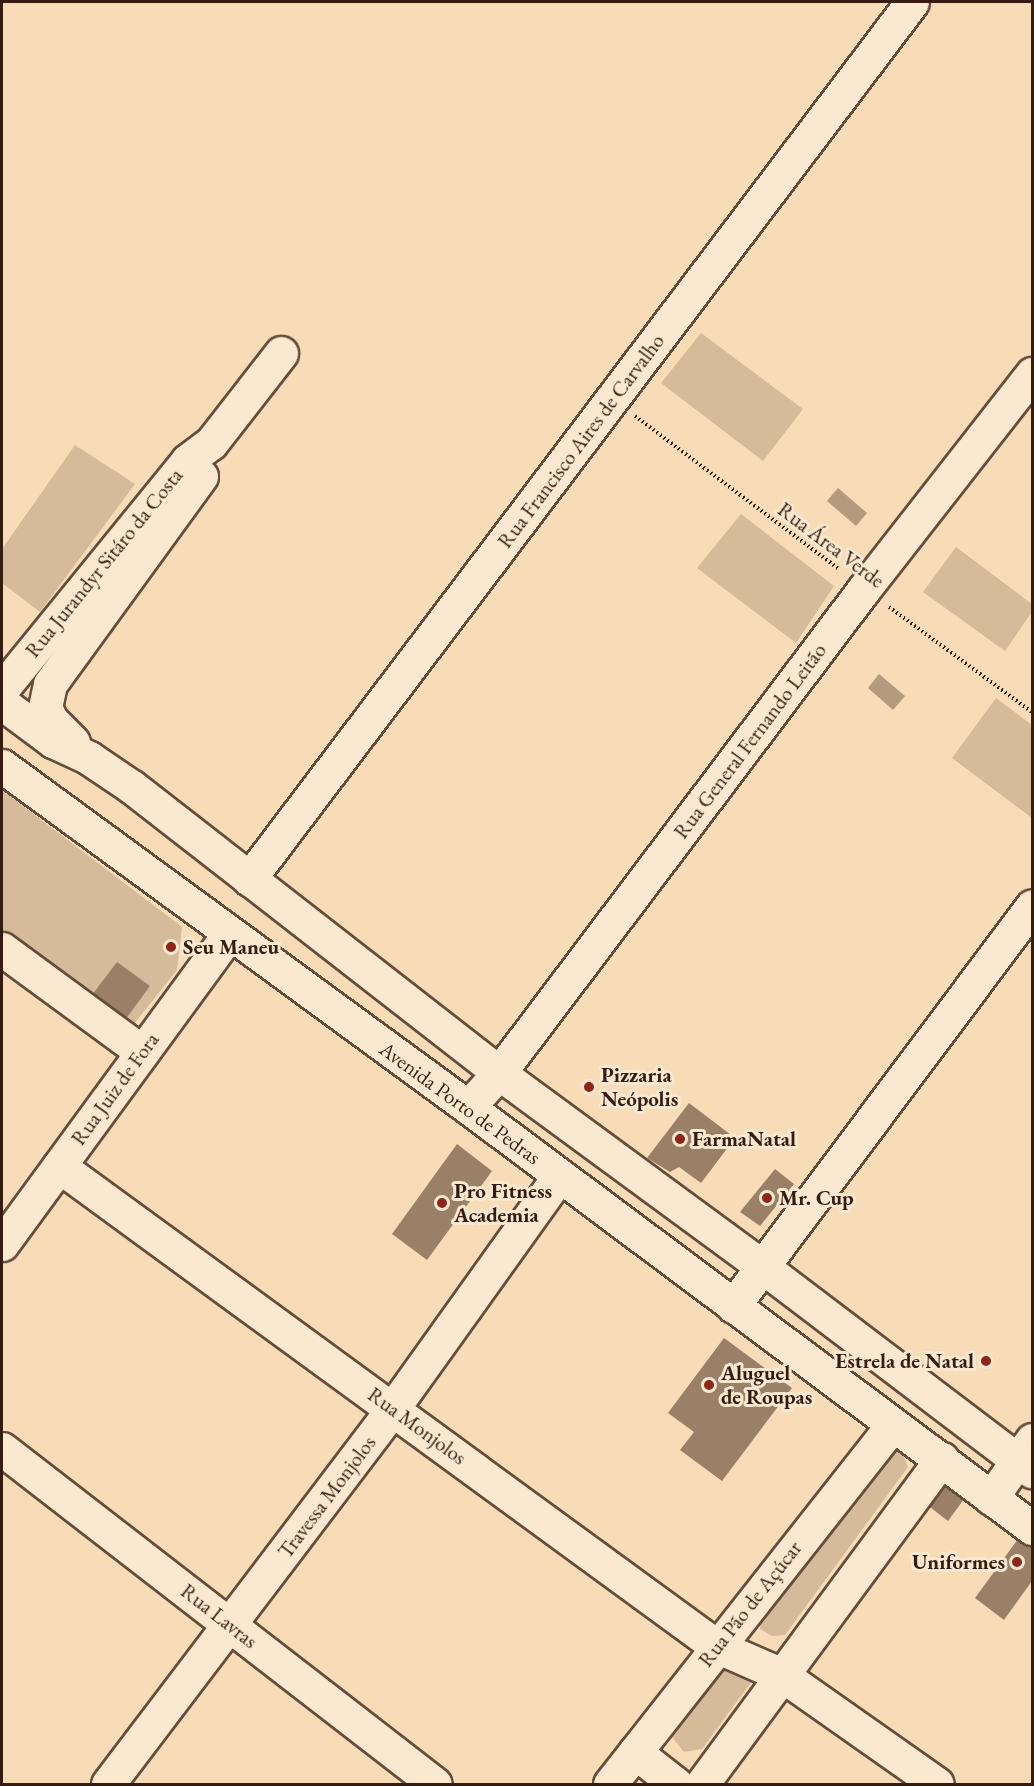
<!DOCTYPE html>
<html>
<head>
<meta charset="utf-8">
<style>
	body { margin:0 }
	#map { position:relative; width:1034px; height:1786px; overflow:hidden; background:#f7dcb7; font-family:"EB Garamond",serif }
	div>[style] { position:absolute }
	.green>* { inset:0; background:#d6bb9b }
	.water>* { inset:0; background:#b59b7e }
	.building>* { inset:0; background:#9a8067 }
	.path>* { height:4px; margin-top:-2px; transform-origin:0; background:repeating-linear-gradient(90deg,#361c10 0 1.5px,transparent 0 4.5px) }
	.roads { filter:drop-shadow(2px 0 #664c3a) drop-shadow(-2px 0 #664c3a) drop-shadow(0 2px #664c3a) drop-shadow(0 -2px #664c3a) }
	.minor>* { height:33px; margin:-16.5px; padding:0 16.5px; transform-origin:16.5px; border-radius:16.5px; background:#fae8d0 }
	.tertiary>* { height:33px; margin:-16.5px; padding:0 16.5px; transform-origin:16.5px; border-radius:16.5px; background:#fae8d0 }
	.secondary>* { height:33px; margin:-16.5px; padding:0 16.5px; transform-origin:16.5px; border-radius:16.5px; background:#fae8d0 }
	.dots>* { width:16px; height:16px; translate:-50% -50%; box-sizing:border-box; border:3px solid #fae8d0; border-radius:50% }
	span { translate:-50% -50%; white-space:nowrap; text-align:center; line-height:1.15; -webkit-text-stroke:6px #fae8d0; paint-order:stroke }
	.street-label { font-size:21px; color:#361c10 }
	.poi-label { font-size:21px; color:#361c10; font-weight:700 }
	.left { translate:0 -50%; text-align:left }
	.right { translate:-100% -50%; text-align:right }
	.frame { position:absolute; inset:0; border:3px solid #361c10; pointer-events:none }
</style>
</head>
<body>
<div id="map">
	<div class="green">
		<div style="clip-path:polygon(701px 333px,803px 409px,763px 461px,661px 383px)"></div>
		<div style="clip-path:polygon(75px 445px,135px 484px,40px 612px,2px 583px,2px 549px)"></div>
		<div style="clip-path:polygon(741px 514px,834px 586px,796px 643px,697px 568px)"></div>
		<div style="clip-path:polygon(956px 547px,1032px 604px,1032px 612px,1005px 651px,923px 592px)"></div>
		<div style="clip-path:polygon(996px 698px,1032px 725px,1032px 818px,952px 758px)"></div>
		<div style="clip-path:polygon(2px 790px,182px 927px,177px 970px,129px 1030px,2px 935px)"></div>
		<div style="clip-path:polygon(886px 1449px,902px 1452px,908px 1467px,785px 1635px,772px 1636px,760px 1629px,762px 1611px)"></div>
		<div style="clip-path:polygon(723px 1660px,755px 1677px,702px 1749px,684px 1752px,668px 1732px)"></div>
	</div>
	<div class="water">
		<div style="clip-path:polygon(838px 488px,867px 513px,856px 526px,827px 501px)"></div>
		<div style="clip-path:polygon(879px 674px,905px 696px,893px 710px,868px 688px)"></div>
	</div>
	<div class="building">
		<div style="clip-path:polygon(117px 962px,150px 986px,125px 1020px,92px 995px)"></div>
		<div style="clip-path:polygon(689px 1103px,735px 1138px,701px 1183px,679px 1167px,670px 1172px,647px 1158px)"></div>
		<div style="clip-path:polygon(457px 1144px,492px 1171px,427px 1260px,392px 1234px)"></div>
		<div style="clip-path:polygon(775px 1169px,794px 1184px,760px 1226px,740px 1212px)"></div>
		<div style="clip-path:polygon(724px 1338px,792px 1388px,722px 1481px,680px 1450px,694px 1432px,668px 1413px)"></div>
		<div style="clip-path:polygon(942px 1482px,964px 1499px,948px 1521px,926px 1504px)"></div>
		<div style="clip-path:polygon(1021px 1535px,1032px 1543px,1032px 1581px,1004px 1620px,975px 1598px)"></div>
	</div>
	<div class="path">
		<div style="left:635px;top:416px;width:256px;rotate:36.9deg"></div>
		<div style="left:889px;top:607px;width:177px;rotate:36.3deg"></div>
	</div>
	<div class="roads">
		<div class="minor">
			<div style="left:50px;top:684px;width:257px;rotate:-54deg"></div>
			<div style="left:2px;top:689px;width:294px;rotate:-50.9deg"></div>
			<div style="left:187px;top:461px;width:30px;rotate:-37deg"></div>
			<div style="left:211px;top:443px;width:114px;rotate:-52.1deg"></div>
			<div style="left:249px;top:879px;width:1099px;rotate:-52.91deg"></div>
			<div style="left:2px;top:949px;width:174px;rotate:36.3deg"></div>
			<div style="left:468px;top:1107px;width:46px;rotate:-47.6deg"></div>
			<div style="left:499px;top:1073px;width:606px;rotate:-52.98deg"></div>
			<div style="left:864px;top:589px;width:273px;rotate:-52deg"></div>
			<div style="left:59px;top:1166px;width:814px;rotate:36.15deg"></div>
			<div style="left:716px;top:1646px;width:72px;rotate:23.7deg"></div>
			<div style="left:782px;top:1675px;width:189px;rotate:35.1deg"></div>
			<div style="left:733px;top:1306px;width:499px;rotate:-53.2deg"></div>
			<div style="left:2px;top:1449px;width:547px;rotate:37.73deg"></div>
			<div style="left:991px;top:1498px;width:71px;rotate:-54.7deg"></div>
			<div style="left:635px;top:1752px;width:52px;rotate:38deg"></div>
			<div style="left:108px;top:1784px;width:472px;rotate:-52.8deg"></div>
			<div style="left:393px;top:1408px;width:285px;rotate:-54.4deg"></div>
			<div style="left:610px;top:1784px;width:457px;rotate:-51.8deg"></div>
			<div style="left:702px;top:1784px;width:404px;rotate:-53.6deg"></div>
		</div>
		<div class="tertiary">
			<div style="left:2px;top:1244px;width:384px;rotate:-53.8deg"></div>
		</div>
		<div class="secondary">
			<div style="left:50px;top:684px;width:24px;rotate:102deg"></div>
			<div style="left:45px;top:707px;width:14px;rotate:65deg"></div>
			<div style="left:51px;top:720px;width:31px;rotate:45deg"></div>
			<div style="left:2px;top:703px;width:64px;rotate:36.7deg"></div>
			<div style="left:53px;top:741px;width:40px;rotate:25deg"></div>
			<div style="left:89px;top:758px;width:52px;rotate:34deg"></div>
			<div style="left:132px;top:787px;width:465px;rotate:37.9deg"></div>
			<div style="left:499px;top:1073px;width:328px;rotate:36.3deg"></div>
			<div style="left:763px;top:1267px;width:338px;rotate:37.2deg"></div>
			<div style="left:2px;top:766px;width:577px;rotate:36.2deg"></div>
			<div style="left:468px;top:1107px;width:704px;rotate:36.74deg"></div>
		</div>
	</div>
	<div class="dots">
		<div style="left:171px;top:947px;background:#8f2418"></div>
		<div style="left:589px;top:1087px;background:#8f2418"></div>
		<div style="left:680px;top:1139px;background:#8f2418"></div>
		<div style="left:767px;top:1198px;background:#8f2418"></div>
		<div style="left:442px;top:1203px;background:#8f2418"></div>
		<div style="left:986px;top:1361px;background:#8f2418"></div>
		<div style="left:709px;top:1385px;background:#8f2418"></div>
		<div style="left:1017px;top:1562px;background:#8f2418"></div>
	</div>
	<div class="street-label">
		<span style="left:581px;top:441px;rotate:-53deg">Rua Francisco Aires de Carvalho</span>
		<span style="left:831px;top:545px;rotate:37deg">Rua Área Verde</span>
		<span style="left:104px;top:563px;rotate:-51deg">Rua Jurandyr Sitáro da Costa</span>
		<span style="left:750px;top:741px;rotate:-53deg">Rua General Fernando Leitão</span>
		<span style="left:115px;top:1089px;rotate:-54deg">Rua Juiz de Fora</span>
		<span style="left:460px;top:1103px;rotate:36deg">Avenida Porto de Pedras</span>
		<span style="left:417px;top:1426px;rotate:36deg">Rua Monjolos</span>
		<span style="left:327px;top:1497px;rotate:-53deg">Travessa Monjolos</span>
		<span style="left:750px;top:1604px;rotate:-52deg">Rua Pão de Açúcar</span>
		<span style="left:219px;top:1616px;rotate:38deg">Rua Lavras</span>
	</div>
	<div class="poi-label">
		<span class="left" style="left:183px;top:947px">Seu Maneu</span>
		<span class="left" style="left:601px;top:1087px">Pizzaria<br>Neópolis</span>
		<span class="left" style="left:692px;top:1139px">FarmaNatal</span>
		<span class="left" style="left:454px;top:1203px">Pro Fitness<br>Academia</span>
		<span class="left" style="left:779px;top:1198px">Mr. Cup</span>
		<span class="right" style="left:974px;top:1361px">Estrela de Natal</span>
		<span class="left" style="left:721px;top:1385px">Aluguel<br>de Roupas</span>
		<span class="right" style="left:1005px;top:1562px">Uniformes</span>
	</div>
	<div class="frame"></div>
</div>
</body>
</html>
